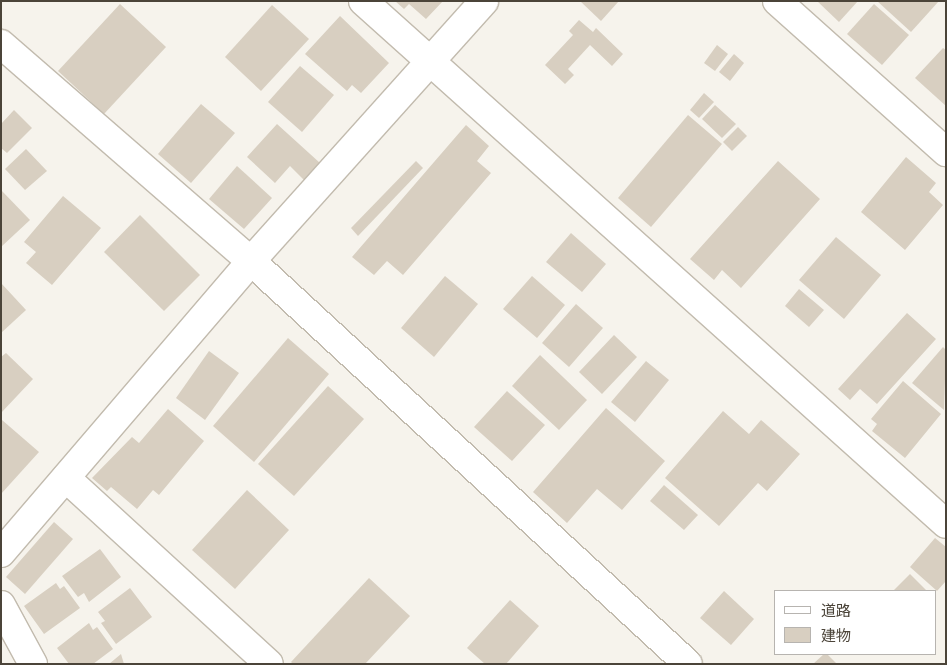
<!DOCTYPE html>
<html>
<head>
<meta charset="utf-8">
<style>
	body { margin:0 }
	#map { position:relative; width:947px; height:665px; overflow:hidden; background:#f6f3ec; font-family:"Alegreya Sans","Noto Sans JP",sans-serif }
	div>[style] { position:absolute }
	.building>* { inset:0; background:#d8cfc1 }
	.roads { filter:drop-shadow(1px 0 #c2bbae) drop-shadow(-1px 0 #c2bbae) drop-shadow(0 1px #c2bbae) drop-shadow(0 -1px #c2bbae) }
	.minor>* { height:28px; margin:-14px; padding:0 14px; transform-origin:14px; border-radius:14px; background:#fff }
	span { translate:-50% -50%; white-space:nowrap; text-align:center; line-height:1.15; -webkit-text-stroke:4px #fff; paint-order:stroke }
	.frame { position:absolute; inset:0; border:2px solid #4b4439; pointer-events:none }
	.legend { position:absolute; left:774px; top:590px; width:162px; height:65px; box-sizing:border-box; background:#fff; border:1px solid #b7b4b0; margin:0; padding:6px 9px; list-style:none; font-size:15px; color:#4b4439 }
	.legend li { display:flex; align-items:center; gap:10px; height:25px }
	.legend b { width:25px; border:1px solid #b7b4b0 }
</style>
</head>
<body>
<div id="map">
	<div class="building">
		<div style="clip-path:polygon(395px 1px,443px 1px,426px 19px,409px 4px,404px 9px)"></div>
		<div style="clip-path:polygon(580px 1px,619px 1px,601px 21px)"></div>
		<div style="clip-path:polygon(817px 1px,858px 1px,839px 22px)"></div>
		<div style="clip-path:polygon(877px 1px,939px 1px,911px 32px)"></div>
		<div style="clip-path:polygon(120px 4px,166px 47px,104px 114px,58px 71px)"></div>
		<div style="clip-path:polygon(874px 4px,909px 35px,882px 65px,847px 34px)"></div>
		<div style="clip-path:polygon(272px 5px,309px 39px,261px 91px,225px 57px)"></div>
		<div style="clip-path:polygon(340px 16px,389px 63px,361px 93px,352px 85px,347px 91px,305px 54px)"></div>
		<div style="clip-path:polygon(579px 20px,593px 32px,596px 28px,623px 54px,612px 66px,590px 45px,568px 69px,574px 75px,565px 84px,545px 65px,573px 35px,569px 31px)"></div>
		<div style="clip-path:polygon(717px 45px,728px 54px,715px 71px,704px 63px)"></div>
		<div style="clip-path:polygon(943px 48px,946px 50px,946px 106px,915px 78px)"></div>
		<div style="clip-path:polygon(734px 54px,744px 63px,730px 81px,719px 72px)"></div>
		<div style="clip-path:polygon(300px 66px,334px 95px,302px 132px,268px 102px)"></div>
		<div style="clip-path:polygon(704px 93px,714px 102px,699px 118px,690px 110px)"></div>
		<div style="clip-path:polygon(201px 104px,235px 133px,191px 183px,158px 154px)"></div>
		<div style="clip-path:polygon(715px 105px,736px 124px,722px 138px,702px 119px)"></div>
		<div style="clip-path:polygon(14px 110px,32px 128px,7px 153px,1px 148px,1px 124px)"></div>
		<div style="clip-path:polygon(688px 115px,722px 144px,651px 227px,618px 198px)"></div>
		<div style="clip-path:polygon(277px 124px,320px 163px,304px 180px,290px 166px,275px 183px,247px 157px)"></div>
		<div style="clip-path:polygon(466px 125px,489px 146px,477px 161px,491px 173px,403px 275px,387px 261px,374px 275px,352px 257px)"></div>
		<div style="clip-path:polygon(738px 127px,747px 136px,732px 151px,723px 142px)"></div>
		<div style="clip-path:polygon(26px 149px,47px 171px,25px 190px,5px 169px)"></div>
		<div style="clip-path:polygon(906px 157px,936px 183px,929px 192px,943px 205px,905px 250px,861px 212px)"></div>
		<div style="clip-path:polygon(416px 161px,423px 168px,358px 236px,351px 228px)"></div>
		<div style="clip-path:polygon(778px 161px,820px 199px,741px 288px,722px 270px,714px 280px,690px 259px)"></div>
		<div style="clip-path:polygon(237px 166px,272px 198px,244px 229px,209px 199px)"></div>
		<div style="clip-path:polygon(1px 190px,30px 220px,1px 247px)"></div>
		<div style="clip-path:polygon(63px 196px,101px 228px,52px 285px,26px 263px,36px 252px,24px 242px)"></div>
		<div style="clip-path:polygon(140px 215px,200px 275px,164px 311px,104px 252px)"></div>
		<div style="clip-path:polygon(571px 233px,606px 264px,582px 292px,546px 262px)"></div>
		<div style="clip-path:polygon(836px 237px,881px 275px,844px 319px,799px 280px)"></div>
		<div style="clip-path:polygon(445px 276px,478px 304px,434px 357px,401px 328px)"></div>
		<div style="clip-path:polygon(532px 276px,565px 305px,537px 338px,503px 309px)"></div>
		<div style="clip-path:polygon(1px 283px,26px 310px,1px 333px)"></div>
		<div style="clip-path:polygon(799px 289px,824px 310px,809px 327px,785px 306px)"></div>
		<div style="clip-path:polygon(576px 304px,603px 328px,569px 367px,542px 343px)"></div>
		<div style="clip-path:polygon(907px 313px,936px 339px,877px 404px,860px 389px,850px 400px,838px 389px)"></div>
		<div style="clip-path:polygon(614px 335px,637px 357px,602px 394px,579px 372px)"></div>
		<div style="clip-path:polygon(288px 338px,329px 374px,254px 462px,213px 426px)"></div>
		<div style="clip-path:polygon(943px 347px,946px 350px,944px 410px,912px 383px)"></div>
		<div style="clip-path:polygon(209px 351px,239px 373px,205px 420px,176px 398px)"></div>
		<div style="clip-path:polygon(6px 353px,33px 379px,1px 413px,1px 357px)"></div>
		<div style="clip-path:polygon(540px 355px,587px 400px,559px 430px,512px 386px)"></div>
		<div style="clip-path:polygon(646px 361px,669px 380px,635px 422px,611px 402px)"></div>
		<div style="clip-path:polygon(903px 381px,941px 414px,905px 458px,872px 431px,877px 424px,871px 419px)"></div>
		<div style="clip-path:polygon(328px 386px,364px 419px,294px 496px,258px 464px)"></div>
		<div style="clip-path:polygon(507px 391px,545px 425px,512px 461px,474px 427px)"></div>
		<div style="clip-path:polygon(606px 408px,665px 461px,622px 510px,597px 489px,567px 523px,533px 492px)"></div>
		<div style="clip-path:polygon(168px 409px,204px 441px,159px 495px,153px 490px,137px 509px,111px 487px,107px 491px,92px 478px,132px 437px,139px 443px)"></div>
		<div style="clip-path:polygon(723px 411px,749px 434px,761px 420px,800px 454px,767px 491px,758px 483px,719px 526px,665px 478px)"></div>
		<div style="clip-path:polygon(2px 420px,39px 452px,1px 494px,1px 421px)"></div>
		<div style="clip-path:polygon(664px 485px,698px 515px,684px 530px,650px 501px)"></div>
		<div style="clip-path:polygon(247px 490px,289px 530px,235px 589px,192px 550px)"></div>
		<div style="clip-path:polygon(54px 522px,73px 539px,25px 594px,6px 577px)"></div>
		<div style="clip-path:polygon(935px 538px,946px 547px,946px 581px,937px 591px,910px 567px)"></div>
		<div style="clip-path:polygon(100px 549px,121px 577px,89px 602px,84px 593px,78px 597px,62px 576px)"></div>
		<div style="clip-path:polygon(910px 574px,927px 591px,893px 591px)"></div>
		<div style="clip-path:polygon(369px 578px,410px 616px,365px 664px,293px 664px,291px 662px)"></div>
		<div style="clip-path:polygon(56px 583px,60px 589px,64px 586px,80px 608px,44px 634px,24px 606px)"></div>
		<div style="clip-path:polygon(130px 588px,152px 617px,116px 644px,101px 623px,105px 621px,98px 612px)"></div>
		<div style="clip-path:polygon(724px 591px,754px 619px,731px 645px,700px 618px)"></div>
		<div style="clip-path:polygon(510px 600px,539px 626px,506px 664px,485px 664px,467px 648px)"></div>
		<div style="clip-path:polygon(89px 623px,93px 630px,97px 627px,113px 649px,93px 664px,69px 664px,57px 648px)"></div>
		<div style="clip-path:polygon(121px 654px,124px 664px,109px 664px)"></div>
		<div style="clip-path:polygon(824px 654px,827px 654px,837px 664px,813px 664px)"></div>
	</div>
	<div class="roads">
		<div class="minor">
			<div style="left:363px;top:1px;width:783px;rotate:41.89deg"></div>
			<div style="left:777px;top:1px;width:227px;rotate:41.8deg"></div>
			<div style="left:1px;top:44px;width:331px;rotate:41deg"></div>
			<div style="left:251px;top:261px;width:594px;rotate:42.68deg"></div>
			<div style="left:66px;top:478px;width:275px;rotate:42.5deg"></div>
			<div style="left:1px;top:553px;width:384px;rotate:-49.4deg"></div>
			<div style="left:251px;top:261px;width:349px;rotate:-48.1deg"></div>
			<div style="left:1px;top:605px;width:67px;rotate:61.5deg"></div>
		</div>
	</div>
	<div class="frame"></div>
	<ul class="legend">
	<li><b style="height:6px;background:#fff"></b>道路</li>
	<li><b style="height:14px;background:#d8cfc1"></b>建物</li>
	</ul>
</div>
</body>
</html>
